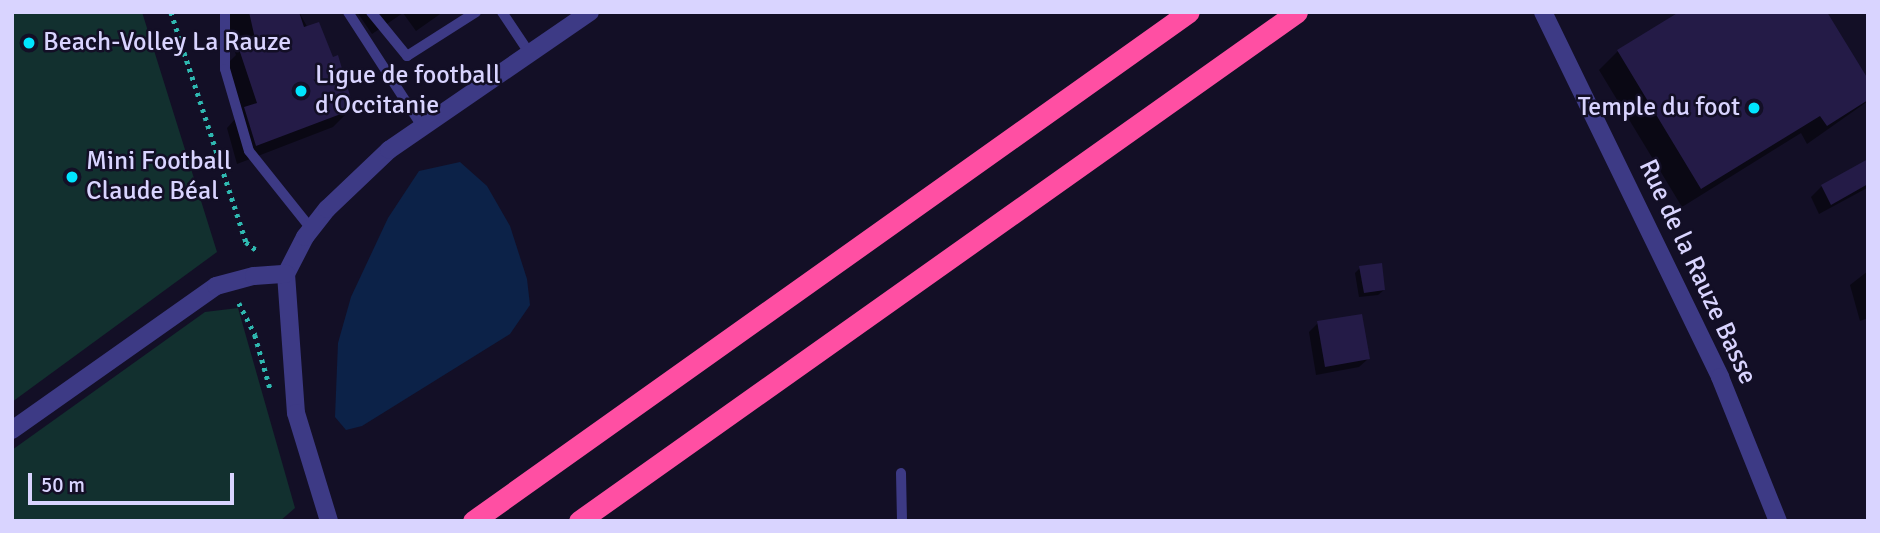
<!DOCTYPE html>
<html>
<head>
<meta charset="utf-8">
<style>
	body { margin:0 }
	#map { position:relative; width:1880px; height:533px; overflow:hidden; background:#130f26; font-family:Signika,sans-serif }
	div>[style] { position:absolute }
	.green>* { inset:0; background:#12302f }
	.water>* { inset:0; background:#0c2248 }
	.shadow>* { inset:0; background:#0007 }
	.building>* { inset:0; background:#241b47 }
	.path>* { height:4.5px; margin-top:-2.25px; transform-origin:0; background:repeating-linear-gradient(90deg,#2fb8b0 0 3.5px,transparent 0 8.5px) }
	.lane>* { height:10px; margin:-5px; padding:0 5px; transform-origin:5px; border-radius:5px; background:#3d3a85 }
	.street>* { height:18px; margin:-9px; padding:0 9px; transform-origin:9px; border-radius:9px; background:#3d3a85 }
	.highway>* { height:21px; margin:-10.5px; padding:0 10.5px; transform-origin:10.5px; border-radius:10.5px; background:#ff4fa3 }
	.dots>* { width:19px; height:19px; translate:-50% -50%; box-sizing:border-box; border:4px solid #130f26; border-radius:50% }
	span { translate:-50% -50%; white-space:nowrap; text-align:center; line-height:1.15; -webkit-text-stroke:5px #130f26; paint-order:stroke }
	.poi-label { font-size:26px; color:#d9d4ff }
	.left { translate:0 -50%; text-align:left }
	.right { translate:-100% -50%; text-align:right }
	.street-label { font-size:26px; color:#d9d4ff }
	.frame { position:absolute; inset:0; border:14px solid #d9d4ff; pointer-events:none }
	.scale { position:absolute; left:28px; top:473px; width:206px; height:32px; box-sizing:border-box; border:4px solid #d9d4ff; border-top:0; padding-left:9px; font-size:21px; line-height:24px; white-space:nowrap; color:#d9d4ff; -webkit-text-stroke:5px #130f26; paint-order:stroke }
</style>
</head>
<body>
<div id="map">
	<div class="green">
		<div style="clip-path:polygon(12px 12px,142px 12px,217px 252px,12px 402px)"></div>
		<div style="clip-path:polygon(238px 308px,295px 508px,280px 521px,12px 521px,12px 450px,205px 312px)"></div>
	</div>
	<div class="water">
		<div style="clip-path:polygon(460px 162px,487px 186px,510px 226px,527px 279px,530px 305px,510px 334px,362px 426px,346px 430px,335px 417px,338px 343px,351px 297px,388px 218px,419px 171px)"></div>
	</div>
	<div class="shadow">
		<div style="clip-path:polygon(226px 12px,299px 12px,352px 108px,333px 127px,237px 164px,227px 128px,237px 117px,222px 69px,236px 55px,223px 16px)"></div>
		<div style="clip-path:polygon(357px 12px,443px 12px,416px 31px,403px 13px,372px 34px)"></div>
		<div style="clip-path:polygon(1618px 51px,1868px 83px,1868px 101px,1807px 144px,1801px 133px,1682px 207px,1599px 70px)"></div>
		<div style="clip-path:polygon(1868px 170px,1867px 188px,1819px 214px,1811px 197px,1822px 186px)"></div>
		<div style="clip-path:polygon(1360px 268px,1384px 290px,1378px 295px,1359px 297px,1355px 273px)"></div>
		<div style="clip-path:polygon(1868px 271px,1868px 318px,1860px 321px,1850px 285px)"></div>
		<div style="clip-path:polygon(1318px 323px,1368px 359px,1359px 367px,1316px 375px,1309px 332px)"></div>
	</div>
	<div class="building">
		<div style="clip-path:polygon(249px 12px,299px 12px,304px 27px,319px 22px,333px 57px,338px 55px,354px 109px,256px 146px,244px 107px,257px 103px,239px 49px,256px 43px)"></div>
		<div style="clip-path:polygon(1679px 12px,1827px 12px,1868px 79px,1868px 100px,1827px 126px,1820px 116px,1701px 189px,1617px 50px)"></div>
		<div style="clip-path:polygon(1868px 159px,1868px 184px,1831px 205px,1821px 185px)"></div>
		<div style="clip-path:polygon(1382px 263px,1385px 290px,1364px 293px,1359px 266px)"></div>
		<div style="clip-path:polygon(1362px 314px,1370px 359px,1325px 367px,1317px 321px)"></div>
	</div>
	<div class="path">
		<div style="left:171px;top:12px;width:242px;rotate:71.9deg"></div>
		<div style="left:246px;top:242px;width:16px;rotate:38deg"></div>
		<div style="left:239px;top:303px;width:36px;rotate:63deg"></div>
		<div style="left:255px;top:335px;width:55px;rotate:74.2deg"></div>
	</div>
	<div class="lane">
		<div style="left:225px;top:12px;width:57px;rotate:90deg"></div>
		<div style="left:225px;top:69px;width:85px;rotate:73.7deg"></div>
		<div style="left:249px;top:151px;width:101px;rotate:51.4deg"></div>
		<div style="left:348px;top:12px;width:135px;rotate:57.1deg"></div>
		<div style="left:371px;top:12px;width:57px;rotate:50.7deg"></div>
		<div style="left:407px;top:56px;width:82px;rotate:-32.5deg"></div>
		<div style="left:502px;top:12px;width:47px;rotate:56.3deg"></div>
		<div style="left:901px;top:473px;width:48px;rotate:88.8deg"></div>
	</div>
	<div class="street">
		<div style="left:1543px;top:12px;width:406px;rotate:64.1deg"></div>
		<div style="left:1720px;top:377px;width:155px;rotate:68.1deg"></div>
		<div style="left:286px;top:274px;width:42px;rotate:-62.8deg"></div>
		<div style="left:305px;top:237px;width:36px;rotate:-52deg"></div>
		<div style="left:327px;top:209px;width:86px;rotate:-43.6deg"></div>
		<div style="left:389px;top:150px;width:244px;rotate:-34.5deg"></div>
		<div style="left:286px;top:274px;width:139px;rotate:85.9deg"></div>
		<div style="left:296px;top:413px;width:113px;rotate:73deg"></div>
		<div style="left:12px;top:430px;width:250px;rotate:-35.2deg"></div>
		<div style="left:216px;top:286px;width:39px;rotate:-15deg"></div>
		<div style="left:254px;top:276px;width:32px;rotate:-4deg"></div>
	</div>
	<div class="highway">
		<div style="left:473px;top:521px;width:878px;rotate:-35.41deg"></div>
		<div style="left:579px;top:521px;width:880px;rotate:-35.33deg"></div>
	</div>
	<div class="dots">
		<div style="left:29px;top:43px;background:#00e5ff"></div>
		<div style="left:301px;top:91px;background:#00e5ff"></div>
		<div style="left:1754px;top:108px;background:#00e5ff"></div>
		<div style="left:72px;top:177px;background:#00e5ff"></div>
	</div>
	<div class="poi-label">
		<span class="left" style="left:43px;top:43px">Beach-Volley La Rauze</span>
		<span class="left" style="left:315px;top:91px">Ligue de football<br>d'Occitanie</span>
		<span class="right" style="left:1740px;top:108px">Temple du foot</span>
		<span class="left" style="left:86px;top:177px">Mini Football<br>Claude Béal</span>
	</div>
	<div class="street-label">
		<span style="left:1697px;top:272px;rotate:65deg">Rue de la Rauze Basse</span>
	</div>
	<div class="frame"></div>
	<div class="scale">50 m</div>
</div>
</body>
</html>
